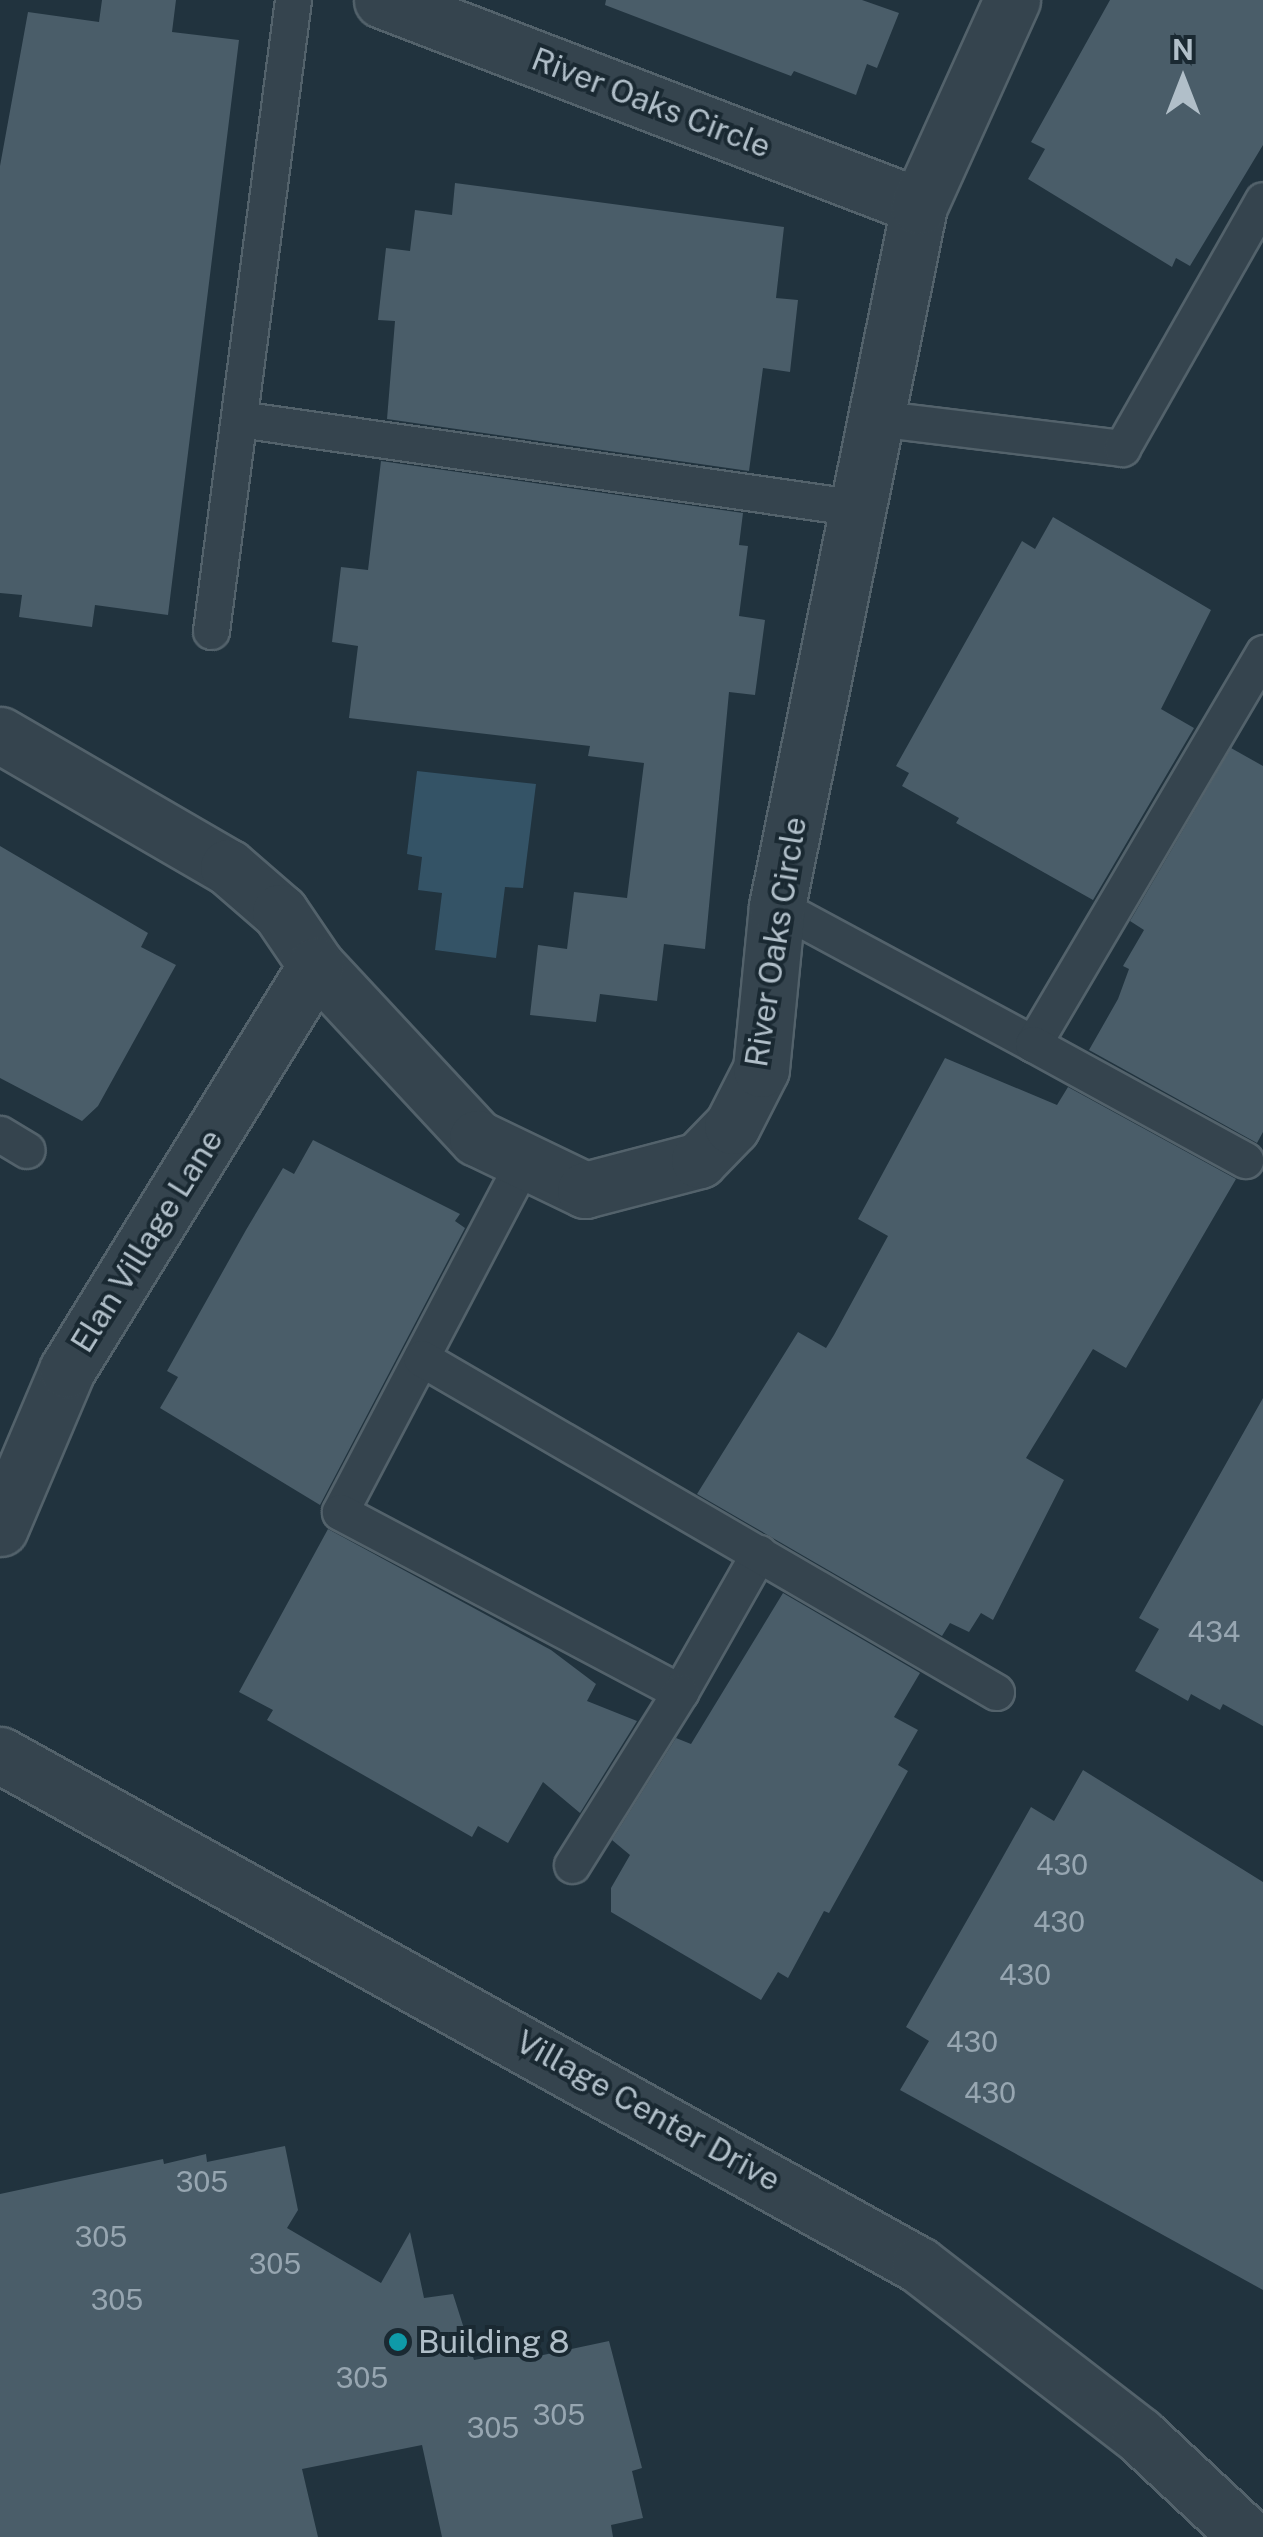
<!DOCTYPE html>
<html>
<head>
<meta charset="utf-8">
<style>
	body { margin:0 }
	#map { position:relative; width:1263px; height:2537px; overflow:hidden; background:#21333e; font-family:"Public Sans",sans-serif }
	div>[style] { position:absolute }
	.water>* { inset:0; background:#345366 }
	.building>* { inset:0; background:#4a5d69 }
	.roads { filter:drop-shadow(2px 0 #53626b) drop-shadow(-2px 0 #53626b) drop-shadow(0 2px #53626b) drop-shadow(0 -2px #53626b) }
	.lane>* { height:35px; margin:-17.5px; padding:0 17.5px; transform-origin:17.5px; border-radius:17.5px; background:#35444e }
	.street>* { height:55px; margin:-27.5px; padding:0 27.5px; transform-origin:27.5px; border-radius:27.5px; background:#35444e }
	.dots>* { width:28px; height:28px; translate:-50% -50%; box-sizing:border-box; border:5px solid #1a2932; border-radius:50% }
	span { translate:-50% -50%; white-space:nowrap; text-align:center; line-height:1.15; -webkit-text-stroke:8px #1a2932; paint-order:stroke }
	.number-label { font-size:28px; color:#97a6b1 }
	.number-label span { -webkit-text-stroke-width:0 }
	.street-label { font-size:32px; color:#b1bfc9 }
	.poi-label { font-size:32px; color:#b1bfc9 }
	.left { translate:0 -50%; text-align:left }
	.north { position:absolute; left:1133px; top:30px; width:100px; height:100px; -webkit-text-stroke:8px #1a2932; paint-order:stroke; rotate:0deg; font-size:28px; font-weight:700; line-height:40px; text-align:center; color:#b1bfc9 }
	.north::after { content:''; display:block; margin:auto; width:35px; height:45px; background:#b1bfc9; clip-path:polygon(50% 0,100% 100%,50% 72%,0 100%) }
</style>
</head>
<body>
<div id="map">
	<div class="water">
		<div style="clip-path:polygon(417px 771px,536px 784px,523px 888px,505px 887px,496px 958px,435px 950px,442px 893px,418px 890px,422px 857px,407px 854px)"></div>
	</div>
	<div class="building">
		<div style="clip-path:polygon(102px 0,176px 0,172px 32px,239px 40px,168px 615px,95px 605px,92px 627px,19px 617px,22px 595px,0 593px,0 166px,28px 12px,99px 22px)"></div>
		<div style="clip-path:polygon(606px 0,862px 0,899px 13px,877px 68px,867px 64px,856px 95px,794px 71px,791px 76px,605px 5px)"></div>
		<div style="clip-path:polygon(1110px 0,1263px 0,1263px 145px,1190px 266px,1176px 258px,1172px 267px,1028px 179px,1045px 149px,1031px 142px)"></div>
		<div style="clip-path:polygon(455px 183px,784px 227px,776px 298px,798px 300px,790px 372px,763px 368px,749px 471px,387px 419px,395px 321px,378px 320px,386px 248px,410px 251px,415px 210px,452px 215px)"></div>
		<div style="clip-path:polygon(381px 461px,743px 513px,739px 545px,748px 546px,739px 616px,765px 620px,755px 695px,729px 692px,705px 949px,664px 944px,657px 1001px,600px 994px,596px 1022px,530px 1015px,538px 945px,567px 949px,574px 892px,627px 898px,644px 763px,588px 756px,590px 746px,349px 718px,358px 646px,332px 642px,341px 567px,368px 570px)"></div>
		<div style="clip-path:polygon(1053px 517px,1211px 610px,1161px 709px,1194px 728px,1093px 900px,956px 823px,959px 818px,902px 786px,909px 773px,896px 766px,1022px 541px,1035px 549px)"></div>
		<div style="clip-path:polygon(1231px 748px,1263px 766px,1263px 1132px,1257px 1143px,1089px 1050px,1118px 999px,1129px 969px,1123px 966px,1144px 930px,1130px 921px)"></div>
		<div style="clip-path:polygon(0 846px,148px 933px,141px 947px,176px 965px,98px 1106px,82px 1121px,0 1078px)"></div>
		<div style="clip-path:polygon(945px 1058px,1057px 1105px,1068px 1087px,1236px 1179px,1126px 1368px,1093px 1349px,1026px 1458px,1064px 1480px,993px 1620px,981px 1613px,969px 1632px,950px 1623px,942px 1636px,697px 1494px,798px 1332px,826px 1348px,834px 1335px,888px 1236px,858px 1219px)"></div>
		<div style="clip-path:polygon(313px 1140px,460px 1214px,455px 1221px,465px 1228px,320px 1505px,160px 1408px,178px 1377px,167px 1371px,246px 1230px,283px 1168px,294px 1174px)"></div>
		<div style="clip-path:polygon(1263px 1398px,1263px 1726px,1223px 1704px,1220px 1710px,1191px 1694px,1188px 1701px,1135px 1671px,1159px 1629px,1139px 1618px)"></div>
		<div style="clip-path:polygon(328px 1529px,551px 1650px,596px 1684px,587px 1701px,637px 1721px,580px 1813px,543px 1782px,508px 1843px,478px 1826px,472px 1837px,267px 1720px,273px 1710px,239px 1692px)"></div>
		<div style="clip-path:polygon(783px 1593px,920px 1673px,894px 1717px,918px 1730px,898px 1765px,908px 1771px,829px 1913px,824px 1911px,788px 1978px,778px 1972px,761px 2000px,611px 1912px,611px 1888px,630px 1855px,612px 1840px,676px 1738px,691px 1744px)"></div>
		<div style="clip-path:polygon(1083px 1770px,1263px 1882px,1263px 2290px,900px 2090px,929px 2041px,906px 2027px,982px 1894px,1031px 1807px,1054px 1821px)"></div>
		<div style="clip-path:polygon(285px 2146px,298px 2210px,287px 2228px,381px 2283px,410px 2232px,424px 2298px,453px 2294px,474px 2360px,528px 2350px,529px 2358px,609px 2341px,642px 2468px,632px 2471px,643px 2518px,611px 2525px,613px 2537px,442px 2537px,422px 2445px,302px 2469px,318px 2537px,0 2537px,0 2194px,163px 2159px,164px 2164px,206px 2154px,207px 2162px)"></div>
	</div>
	<div class="roads">
		<div class="lane">
			<div style="left:875px;top:418px;width:249px;rotate:6.9deg"></div>
			<div style="left:1122px;top:448px;width:285px;rotate:-60.4deg"></div>
			<div style="left:239px;top:419px;width:625px;rotate:8.18deg"></div>
			<div style="left:211px;top:631px;width:636px;rotate:-82.6deg"></div>
			<div style="left:777px;top:906px;width:291px;rotate:28.3deg"></div>
			<div style="left:1033px;top:1044px;width:454px;rotate:-59.5deg"></div>
			<div style="left:1033px;top:1044px;width:242px;rotate:28.7deg"></div>
			<div style="left:0;top:1134px;width:31px;rotate:31deg"></div>
			<div style="left:524px;top:1161px;width:396px;rotate:117.7deg"></div>
			<div style="left:340px;top:1512px;width:385px;rotate:27.9deg"></div>
			<div style="left:680px;top:1692px;width:160px;rotate:-60.4deg"></div>
			<div style="left:421px;top:1358px;width:665px;rotate:30.15deg"></div>
			<div style="left:572px;top:1865px;width:204px;rotate:-58deg"></div>
		</div>
		<div class="street">
			<div style="left:382px;top:0;width:575px;rotate:20.99deg"></div>
			<div style="left:0;top:735px;width:263px;rotate:30.1deg"></div>
			<div style="left:228px;top:867px;width:69px;rotate:40.9deg"></div>
			<div style="left:280px;top:912px;width:64px;rotate:55.8deg"></div>
			<div style="left:316px;top:965px;width:236px;rotate:47.1deg"></div>
			<div style="left:477px;top:1138px;width:120px;rotate:25.7deg"></div>
			<div style="left:585px;top:1190px;width:118px;rotate:-14.7deg"></div>
			<div style="left:699px;top:1160px;width:47px;rotate:-45.9deg"></div>
			<div style="left:732px;top:1126px;width:64px;rotate:-63deg"></div>
			<div style="left:761px;top:1069px;width:164px;rotate:-84.4deg"></div>
			<div style="left:777px;top:906px;width:714px;rotate:-78.53deg"></div>
			<div style="left:919px;top:206px;width:226px;rotate:-65.7deg"></div>
			<div style="left:0;top:1528px;width:172px;rotate:-67deg"></div>
			<div style="left:67px;top:1370px;width:475px;rotate:-58.4deg"></div>
			<div style="left:0;top:1755px;width:1051px;rotate:29.03deg"></div>
			<div style="left:919px;top:2265px;width:278px;rotate:37.7deg"></div>
			<div style="left:1139px;top:2435px;width:149px;rotate:43.1deg"></div>
		</div>
	</div>
	<div class="dots">
		<div style="left:398px;top:2342px;background:#0f9aa8"></div>
	</div>
	<div class="number-label">
		<span style="left:1214px;top:1632px">434</span>
		<span style="left:1062px;top:1865px">430</span>
		<span style="left:1059px;top:1922px">430</span>
		<span style="left:1025px;top:1975px">430</span>
		<span style="left:972px;top:2042px">430</span>
		<span style="left:990px;top:2093px">430</span>
		<span style="left:202px;top:2182px">305</span>
		<span style="left:101px;top:2237px">305</span>
		<span style="left:275px;top:2264px">305</span>
		<span style="left:117px;top:2300px">305</span>
		<span style="left:362px;top:2378px">305</span>
		<span style="left:559px;top:2415px">305</span>
		<span style="left:493px;top:2428px">305</span>
	</div>
	<div class="street-label">
		<span style="left:651px;top:103px;rotate:21deg">River Oaks Circle</span>
		<span style="left:776px;top:942px;rotate:-81deg">River Oaks Circle</span>
		<span style="left:147px;top:1241px;rotate:-58deg">Elan Village Lane</span>
		<span style="left:648px;top:2111px;rotate:29deg">Village Center Drive</span>
	</div>
	<div class="poi-label">
		<span class="left" style="left:418px;top:2342px">Building 8</span>
	</div>
	<div class="north">N</div>
</div>
</body>
</html>
